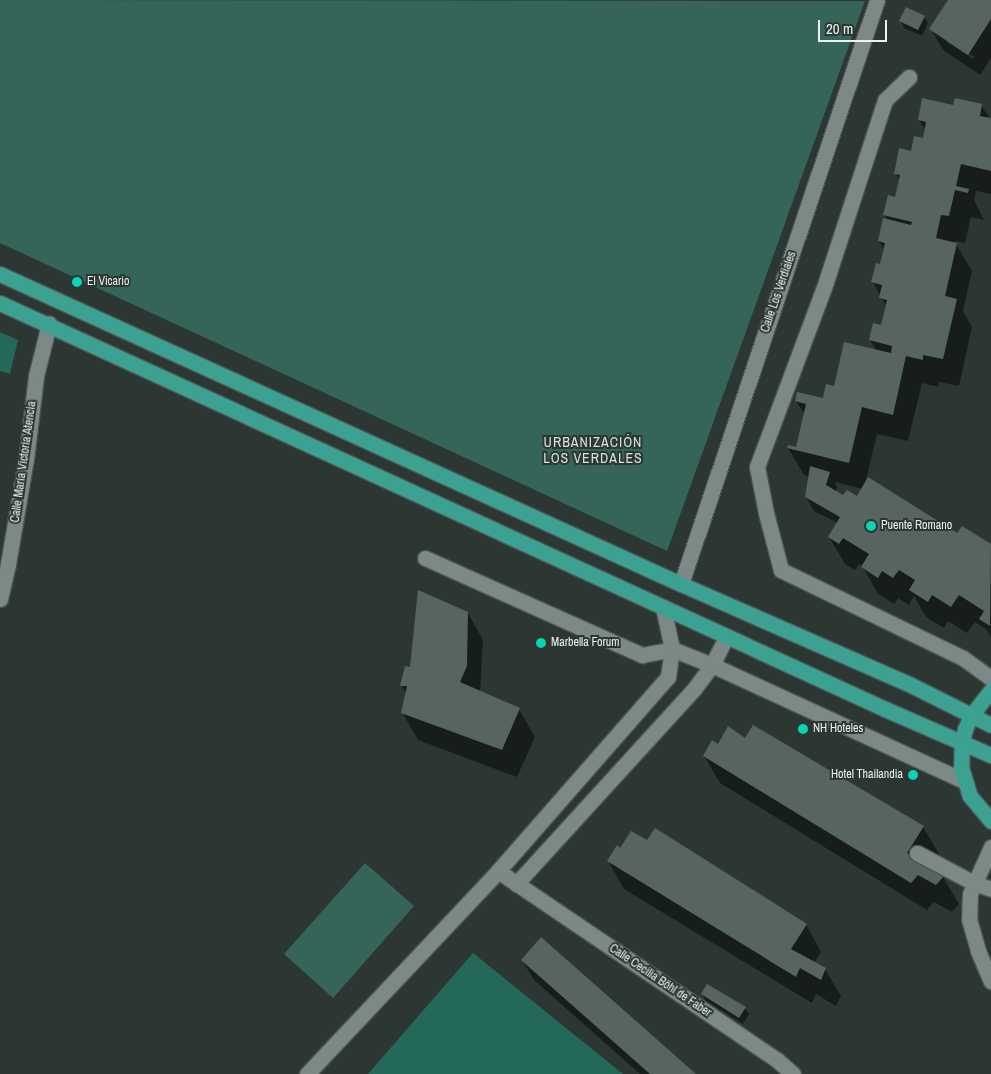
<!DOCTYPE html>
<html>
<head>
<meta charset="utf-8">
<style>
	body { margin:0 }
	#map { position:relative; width:991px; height:1074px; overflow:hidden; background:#2c3734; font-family:"Archivo Narrow",sans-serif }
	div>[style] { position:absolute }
	.green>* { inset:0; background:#356459 }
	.forest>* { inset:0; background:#24685a }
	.shadow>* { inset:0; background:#0007 }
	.building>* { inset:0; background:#586461 }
	.roads { filter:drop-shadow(1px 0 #4c5553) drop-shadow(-1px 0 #4c5553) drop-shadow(0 1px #4c5553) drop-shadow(0 -1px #4c5553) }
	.minor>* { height:15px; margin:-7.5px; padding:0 7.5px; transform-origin:7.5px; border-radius:7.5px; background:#7d8986 }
	.major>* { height:15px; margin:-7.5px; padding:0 7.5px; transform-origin:7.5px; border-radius:7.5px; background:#3ca191 }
	.dots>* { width:14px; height:14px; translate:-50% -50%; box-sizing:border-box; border:2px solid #2c3734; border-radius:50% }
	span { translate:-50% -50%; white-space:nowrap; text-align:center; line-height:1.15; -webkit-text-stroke:4px #2c3734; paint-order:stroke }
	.poi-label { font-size:12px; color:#eaf1ef }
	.left { translate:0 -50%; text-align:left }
	.right { translate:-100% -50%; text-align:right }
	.street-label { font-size:12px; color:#eaf1ef }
	.neighbourhood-label { font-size:14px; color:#d4e1dd; letter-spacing:1px }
	.scale { position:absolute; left:818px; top:20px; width:69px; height:22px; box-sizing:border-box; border:2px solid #eaf1ef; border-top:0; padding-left:6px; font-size:15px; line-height:18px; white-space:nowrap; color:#eaf1ef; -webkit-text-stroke:4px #2c3734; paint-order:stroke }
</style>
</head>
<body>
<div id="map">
	<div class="green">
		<div style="clip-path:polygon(0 0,865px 1px,667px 551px,0 243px)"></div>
		<div style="clip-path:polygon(365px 863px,414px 906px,333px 998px,284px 954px)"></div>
	</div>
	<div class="forest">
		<div style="clip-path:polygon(0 332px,18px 340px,10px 374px,0 371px)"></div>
		<div style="clip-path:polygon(473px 953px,623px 1074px,368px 1074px)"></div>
	</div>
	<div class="shadow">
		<div style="clip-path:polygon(evenodd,949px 0,991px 0,991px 58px,980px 75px,943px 50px,931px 29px,949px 0,947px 39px,974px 57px,973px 59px,947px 42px,947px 39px)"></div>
		<div style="clip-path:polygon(924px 17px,928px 23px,922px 36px,904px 28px,901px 21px)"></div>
		<div style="clip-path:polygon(evenodd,981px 105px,991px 120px,991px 194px,976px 191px,974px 200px,984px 220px,971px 217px,965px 243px,956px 241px,956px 244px,972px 271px,963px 311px,972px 327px,959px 386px,939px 382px,938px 387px,922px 383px,908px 441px,877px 434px,865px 484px,958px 535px,963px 528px,991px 546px,991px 637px,986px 629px,975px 622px,967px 633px,948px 621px,944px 628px,926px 617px,914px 596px,909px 605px,898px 598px,894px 604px,878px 594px,863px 567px,859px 564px,855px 570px,845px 564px,829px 537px,838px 523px,814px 511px,806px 497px,809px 477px,804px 475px,788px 448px,797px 448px,805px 415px,796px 401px,824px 400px,835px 387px,877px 351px,870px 340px,882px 327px,887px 308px,873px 282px,881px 265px,885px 251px,879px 241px,888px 221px,885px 215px,896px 198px,900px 181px,895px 173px,924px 139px,926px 131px,919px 120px,954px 106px,981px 105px,835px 482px,863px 489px,857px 498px,844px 497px,836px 492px,837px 487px,835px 482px)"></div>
		<div style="clip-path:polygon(468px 613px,483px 640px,480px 693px,519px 709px,535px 737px,517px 777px,418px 740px,402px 712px,406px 694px,402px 686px,411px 668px)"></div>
		<div style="clip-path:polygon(719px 745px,923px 827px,939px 854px,930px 869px,943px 877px,959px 904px,952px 912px,934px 902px,927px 910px,720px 783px,704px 756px)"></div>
		<div style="clip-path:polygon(621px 850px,806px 924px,821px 952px,814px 963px,825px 969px,841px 996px,836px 1006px,816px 994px,812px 1003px,624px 889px,608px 861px)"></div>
		<div style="clip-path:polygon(522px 960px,694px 1074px,640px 1074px,534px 980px)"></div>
		<div style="clip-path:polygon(702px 994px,745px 1008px,749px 1014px,743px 1024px,706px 1001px)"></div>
	</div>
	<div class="building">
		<div style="clip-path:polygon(948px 0,991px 0,991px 19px,968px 55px,929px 29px)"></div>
		<div style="clip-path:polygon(906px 7px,925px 16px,918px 30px,899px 21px)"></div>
		<div style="clip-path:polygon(922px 98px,953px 105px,955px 98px,982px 104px,980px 116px,991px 118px,991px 171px,961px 164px,956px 186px,969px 189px,968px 193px,955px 190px,949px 216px,941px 215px,936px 238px,957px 243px,945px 296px,957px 299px,943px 359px,923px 355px,923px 360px,906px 356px,893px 415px,862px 407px,849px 463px,787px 448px,788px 445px,796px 447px,806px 404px,795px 401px,797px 392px,823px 398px,826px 384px,834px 386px,844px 342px,891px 353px,892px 346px,869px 340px,873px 323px,881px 325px,887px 300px,879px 298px,882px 285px,871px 282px,876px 263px,880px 264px,885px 243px,878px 241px,883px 218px,911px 225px,912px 222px,883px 215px,888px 195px,895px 197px,900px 175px,894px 174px,899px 148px,911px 151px,914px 136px,923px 138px,926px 122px,918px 120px)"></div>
		<div style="clip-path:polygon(810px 466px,830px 472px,826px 485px,843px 495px,847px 490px,857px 496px,868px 477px,957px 533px,962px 526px,991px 544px,990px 626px,979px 619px,984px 611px,959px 595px,951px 607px,932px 595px,928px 602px,909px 590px,915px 580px,899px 570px,893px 578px,882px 571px,878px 578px,861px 567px,869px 554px,843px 538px,839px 544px,828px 537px,840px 517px,805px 497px)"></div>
		<div style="clip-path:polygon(418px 590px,468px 612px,467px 666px,460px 682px,520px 708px,502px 750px,401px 713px,407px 686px,400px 686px,405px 666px,410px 667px)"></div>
		<div style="clip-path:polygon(753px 725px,924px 826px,907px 853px,944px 876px,936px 885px,918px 875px,911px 883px,703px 756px,712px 740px,718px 744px,728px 726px,745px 738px)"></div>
		<div style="clip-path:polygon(655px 828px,807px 924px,791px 949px,826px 968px,821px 980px,800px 968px,796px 977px,607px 861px,617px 845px,620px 848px,631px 831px,647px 840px)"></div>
		<div style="clip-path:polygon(541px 937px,696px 1074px,650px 1074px,521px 960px)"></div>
		<div style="clip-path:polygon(707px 984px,746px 1007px,739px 1018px,701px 994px)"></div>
	</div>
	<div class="roads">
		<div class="minor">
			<div style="left:909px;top:77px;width:33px;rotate:136deg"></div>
			<div style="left:885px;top:100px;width:191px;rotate:108deg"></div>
			<div style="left:826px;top:282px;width:197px;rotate:110.5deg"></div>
			<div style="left:757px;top:467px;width:47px;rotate:78.9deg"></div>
			<div style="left:766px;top:513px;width:59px;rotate:75.3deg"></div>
			<div style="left:781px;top:570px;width:202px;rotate:25.8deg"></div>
			<div style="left:963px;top:658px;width:34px;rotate:36deg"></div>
			<div style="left:425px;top:558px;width:238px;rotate:24.1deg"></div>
			<div style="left:642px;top:655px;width:31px;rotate:-11deg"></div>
			<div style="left:672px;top:649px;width:43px;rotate:21.8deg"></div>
			<div style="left:712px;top:665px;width:277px;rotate:24.7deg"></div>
			<div style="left:681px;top:584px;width:616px;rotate:-71.45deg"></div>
			<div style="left:0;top:599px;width:36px;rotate:-77deg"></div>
			<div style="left:8px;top:564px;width:107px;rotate:-80.3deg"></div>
			<div style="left:26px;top:459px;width:84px;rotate:-83.1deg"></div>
			<div style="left:36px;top:376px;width:54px;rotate:-76deg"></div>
			<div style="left:991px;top:847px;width:51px;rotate:114.1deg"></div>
			<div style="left:970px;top:894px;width:25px;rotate:92deg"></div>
			<div style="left:969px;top:919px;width:33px;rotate:74deg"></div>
			<div style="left:978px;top:951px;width:33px;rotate:67deg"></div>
			<div style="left:917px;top:853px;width:64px;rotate:27.8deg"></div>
			<div style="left:974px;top:883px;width:18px;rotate:19deg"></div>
			<div style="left:498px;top:871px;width:337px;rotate:34.1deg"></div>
			<div style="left:777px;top:1060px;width:21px;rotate:41deg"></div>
			<div style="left:516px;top:884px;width:264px;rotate:-47.6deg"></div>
			<div style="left:694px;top:689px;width:30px;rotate:-53deg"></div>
			<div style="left:712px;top:665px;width:31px;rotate:-63deg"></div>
			<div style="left:307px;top:1074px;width:279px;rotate:-46.7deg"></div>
			<div style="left:498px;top:871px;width:258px;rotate:-48.8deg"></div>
			<div style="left:668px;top:677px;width:28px;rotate:-82deg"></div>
			<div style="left:672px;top:649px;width:43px;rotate:-102.1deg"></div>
		</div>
		<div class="major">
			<div style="left:0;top:274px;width:748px;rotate:24.48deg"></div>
			<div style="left:681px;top:584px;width:251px;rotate:23.7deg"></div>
			<div style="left:911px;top:685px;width:89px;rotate:26.6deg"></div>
			<div style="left:0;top:303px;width:974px;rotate:24.64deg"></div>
			<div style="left:885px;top:709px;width:116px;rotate:23.5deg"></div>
			<div style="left:991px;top:690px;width:33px;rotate:128deg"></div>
			<div style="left:971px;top:716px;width:14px;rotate:115deg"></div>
			<div style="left:965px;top:729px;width:13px;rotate:103deg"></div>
			<div style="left:962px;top:742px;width:25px;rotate:92deg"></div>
			<div style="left:961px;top:767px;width:30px;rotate:73deg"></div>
			<div style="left:970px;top:796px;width:33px;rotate:50deg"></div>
		</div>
	</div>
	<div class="dots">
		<div style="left:77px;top:282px;background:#06d5b6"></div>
		<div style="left:871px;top:526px;background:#06d5b6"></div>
		<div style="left:541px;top:643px;background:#06d5b6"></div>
		<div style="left:803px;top:729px;background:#06d5b6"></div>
		<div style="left:913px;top:775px;background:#06d5b6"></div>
	</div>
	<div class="poi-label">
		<span class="left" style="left:87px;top:282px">El Vicario</span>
		<span class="left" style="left:881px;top:526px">Puente Romano</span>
		<span class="left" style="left:551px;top:643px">Marbella Forum</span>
		<span class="left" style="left:813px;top:729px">NH Hoteles</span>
		<span class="right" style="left:903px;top:775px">Hotel Thailandia</span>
	</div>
	<div class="street-label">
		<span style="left:779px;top:292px;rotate:-71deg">Calle Los Verdiales</span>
		<span style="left:24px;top:462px;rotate:-82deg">Calle María Victoria Atencia</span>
		<span style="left:660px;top:981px;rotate:34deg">Calle Cecilia Böhl de Faber</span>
	</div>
	<div class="neighbourhood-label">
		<span style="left:593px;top:450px">URBANIZACIÓN<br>LOS VERDALES</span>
	</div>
	<div class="scale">20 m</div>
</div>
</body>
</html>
